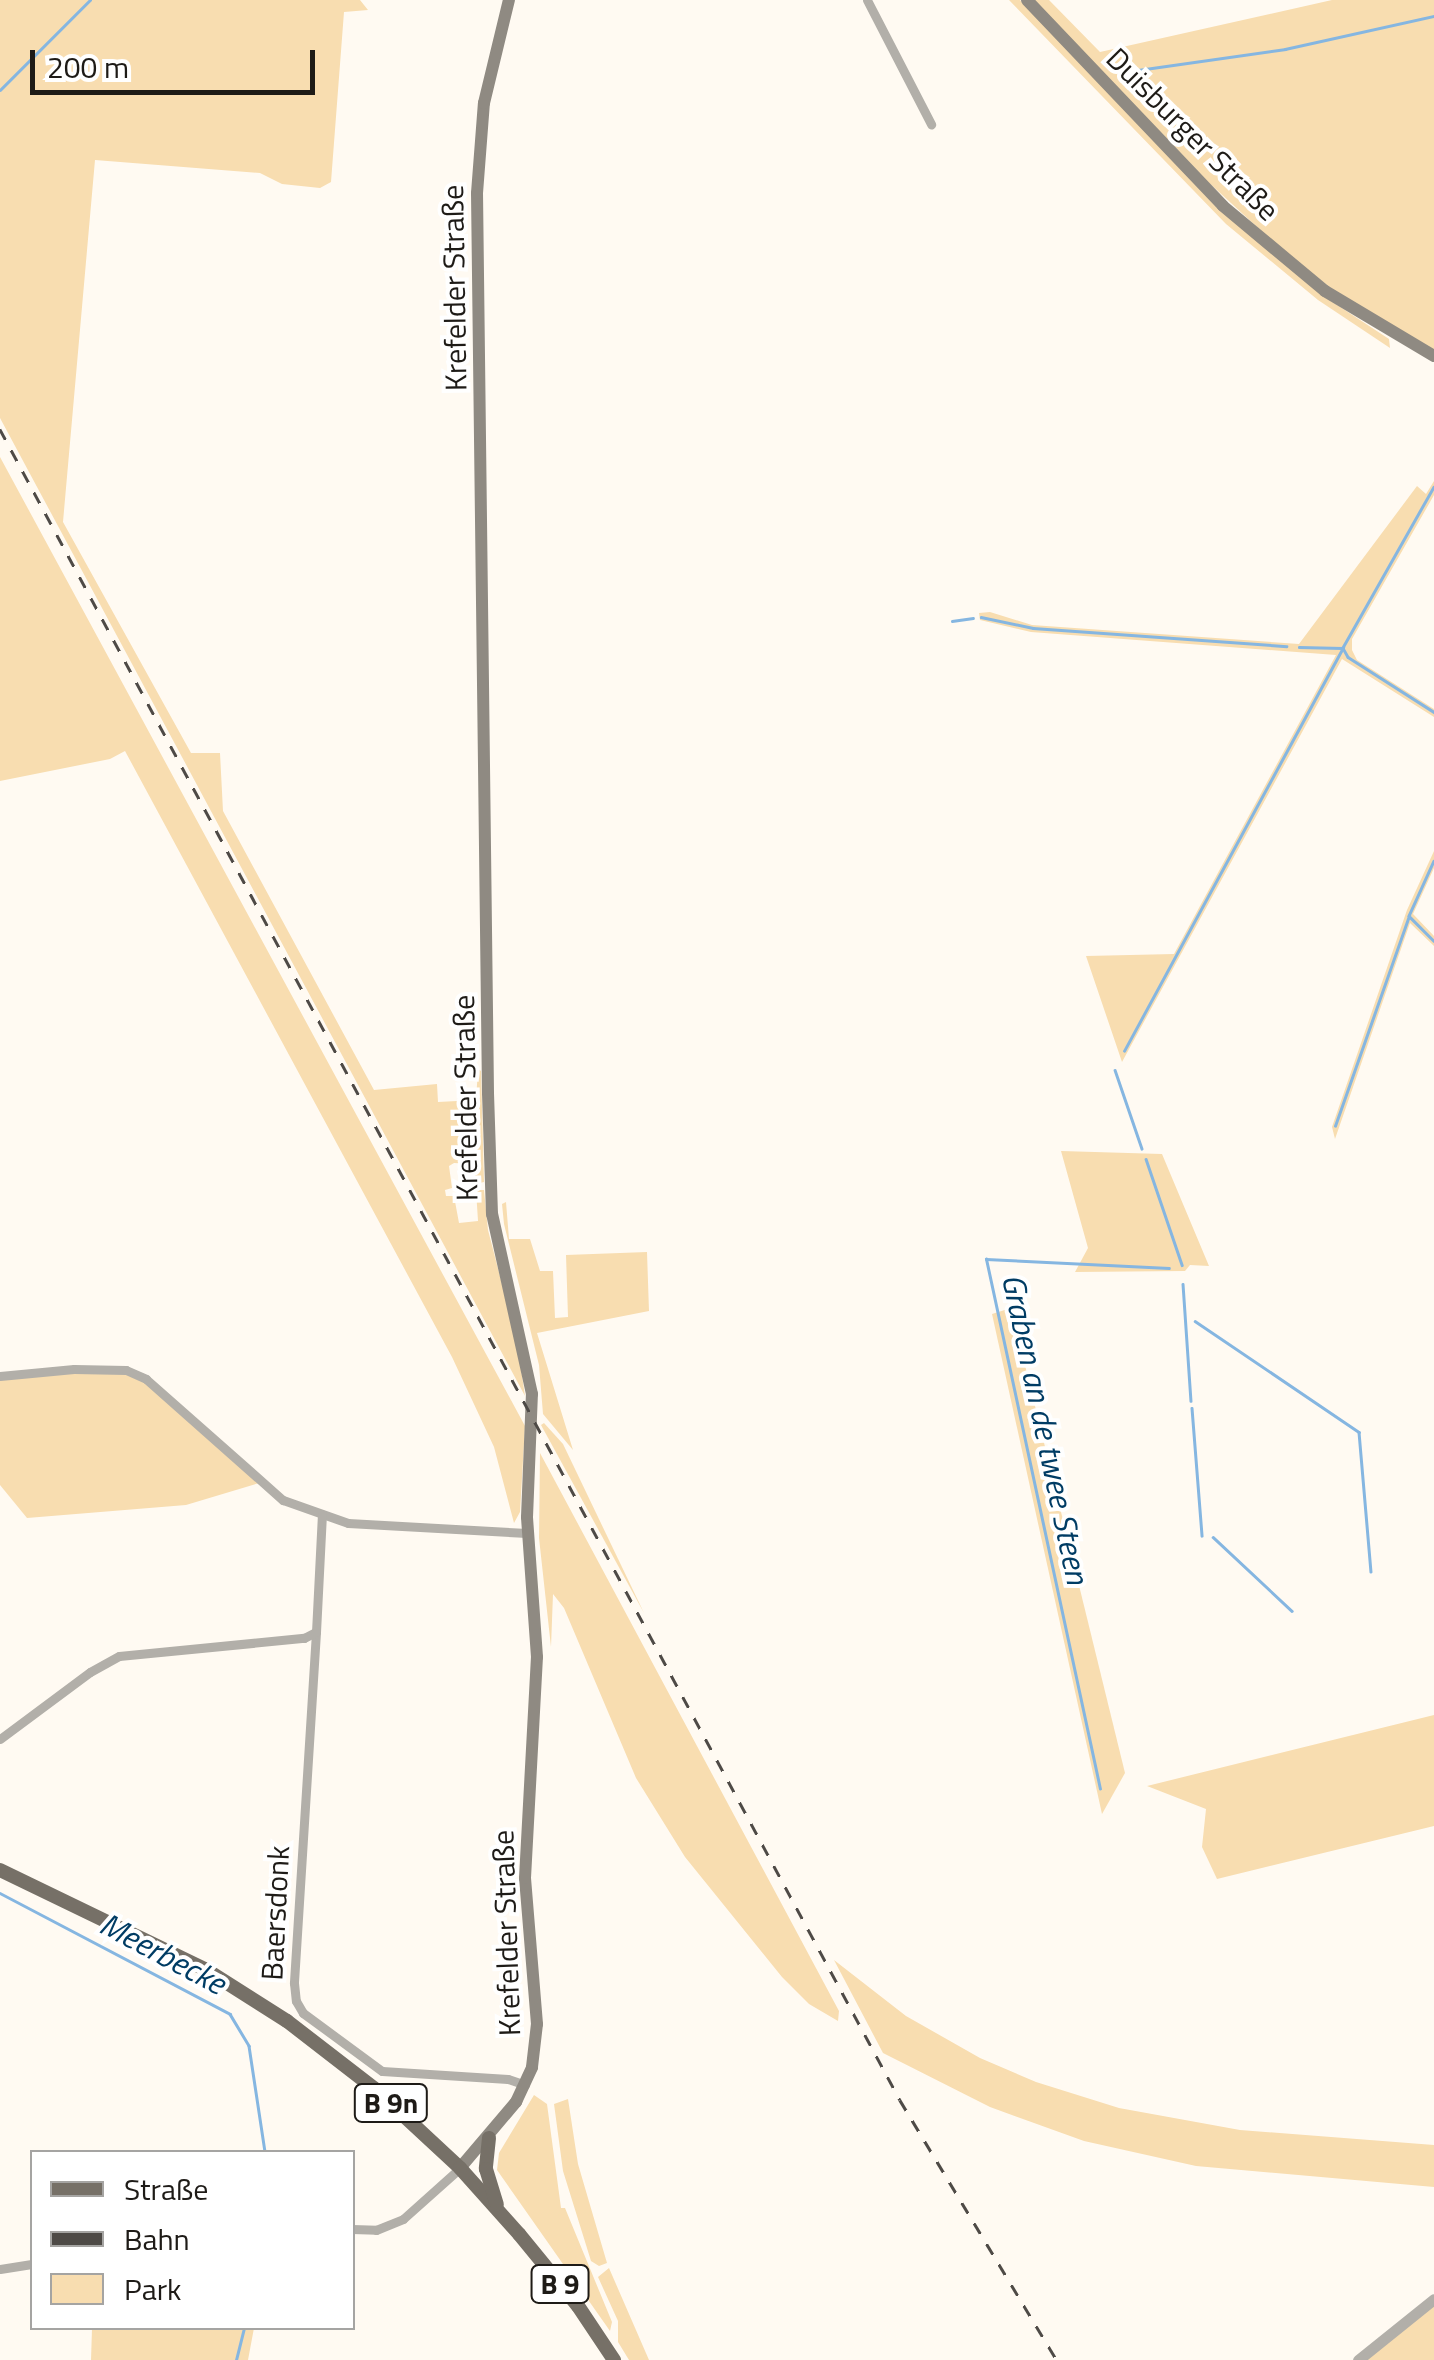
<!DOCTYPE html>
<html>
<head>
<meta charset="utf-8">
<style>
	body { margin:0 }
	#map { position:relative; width:1434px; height:2360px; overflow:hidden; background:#fffaf2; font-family:"Titillium Web",sans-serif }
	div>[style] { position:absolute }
	.green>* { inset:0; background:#f8ddb0 }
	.stream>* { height:2.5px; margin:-1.25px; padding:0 1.25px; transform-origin:1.25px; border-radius:1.25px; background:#85b6e1 }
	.minor>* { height:9px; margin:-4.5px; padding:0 4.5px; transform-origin:4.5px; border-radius:4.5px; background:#b2afa9 }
	.tertiary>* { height:11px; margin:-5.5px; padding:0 5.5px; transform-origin:5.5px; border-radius:5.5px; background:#b2afa9 }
	.secondary>* { height:12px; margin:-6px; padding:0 6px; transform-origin:6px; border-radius:6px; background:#8f8a82 }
	.primary>* { height:14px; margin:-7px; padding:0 7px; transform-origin:7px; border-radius:7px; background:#767067 }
	.rail>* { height:2.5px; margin-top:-1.25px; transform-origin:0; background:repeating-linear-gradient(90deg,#4e4a46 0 12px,transparent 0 24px) }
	span { translate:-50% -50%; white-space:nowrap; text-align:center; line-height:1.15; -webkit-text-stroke:8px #fff; paint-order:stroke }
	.shield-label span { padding:2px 8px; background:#fff; border:2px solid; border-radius:8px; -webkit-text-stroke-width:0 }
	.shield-label { font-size:28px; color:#1e1b17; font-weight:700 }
	.street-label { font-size:30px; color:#1e1b17 }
	.water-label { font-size:32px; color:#003c64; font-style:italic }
	.legend { position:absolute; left:30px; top:2150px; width:325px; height:180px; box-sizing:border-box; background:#fff; border:2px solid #a5a4a2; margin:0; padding:12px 18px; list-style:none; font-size:30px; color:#1e1b17 }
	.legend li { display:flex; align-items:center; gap:20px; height:50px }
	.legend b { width:50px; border:2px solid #a5a4a2 }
	.scale { position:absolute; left:30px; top:50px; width:285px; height:45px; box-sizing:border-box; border:5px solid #1e1b17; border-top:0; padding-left:12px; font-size:30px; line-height:35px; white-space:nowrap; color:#1e1b17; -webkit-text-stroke:8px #fff; paint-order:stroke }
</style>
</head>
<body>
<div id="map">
	<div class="green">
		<div style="clip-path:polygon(0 0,360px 0,368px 10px,344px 12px,331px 182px,320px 188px,282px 184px,260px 173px,95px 160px,63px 522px,191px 753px,220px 753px,223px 811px,374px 1090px,437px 1084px,438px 1102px,476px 1100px,478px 1069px,481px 1071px,484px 1182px,475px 1184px,474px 1164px,454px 1163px,449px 1166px,452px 1188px,445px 1190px,446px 1196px,454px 1196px,459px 1223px,478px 1221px,476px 1190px,484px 1190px,488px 1230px,517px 1342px,525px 1396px,0 418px)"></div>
		<div style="clip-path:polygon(1009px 0,1020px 0,1231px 219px,1325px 297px,1389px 339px,1390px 348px,1318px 300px,1226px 224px)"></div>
		<div style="clip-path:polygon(1034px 0,1049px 0,1100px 52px,1332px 0,1434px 0,1434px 351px,1336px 292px,1283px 251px,1207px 181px)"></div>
		<div style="clip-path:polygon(0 457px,525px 1426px,520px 1512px,514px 1523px,494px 1447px,452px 1357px,125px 751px,110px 759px,0 781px)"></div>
		<div style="clip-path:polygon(1434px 481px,1434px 495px,1352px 639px,1352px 650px,1357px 660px,1434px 709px,1434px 717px,1342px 659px,1122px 1062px,1086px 956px,1174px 954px,1336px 655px,1031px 632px,980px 620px,979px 613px,990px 612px,1032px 625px,1299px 644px,1417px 486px,1426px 494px)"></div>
		<div style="clip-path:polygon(1434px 851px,1434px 868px,1413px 914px,1434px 936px,1434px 946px,1410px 923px,1335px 1139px,1332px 1127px,1407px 910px)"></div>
		<div style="clip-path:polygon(1061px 1151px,1162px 1154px,1209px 1266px,1190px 1265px,1185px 1271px,1075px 1272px,1088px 1248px)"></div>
		<div style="clip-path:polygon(506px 1202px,509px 1239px,530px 1239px,540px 1271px,553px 1271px,555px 1318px,568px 1317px,566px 1255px,647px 1252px,649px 1311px,537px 1333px,573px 1450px,543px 1414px,539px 1365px,504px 1224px,502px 1204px)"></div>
		<div style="clip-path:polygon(1011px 1308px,1125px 1773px,1102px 1814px,992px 1314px)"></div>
		<div style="clip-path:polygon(127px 1372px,146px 1380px,259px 1483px,186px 1505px,27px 1518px,0 1485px,0 1375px)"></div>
		<div style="clip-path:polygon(544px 1423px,563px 1444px,644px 1613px,541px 1425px)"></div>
		<div style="clip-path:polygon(540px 1453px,839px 2011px,838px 2021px,809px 2004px,782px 1977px,685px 1857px,636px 1778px,564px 1608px,553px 1594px,551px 1647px,539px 1538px)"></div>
		<div style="clip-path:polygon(1434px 1715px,1434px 1826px,1217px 1879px,1202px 1847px,1206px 1809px,1147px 1786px)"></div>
		<div style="clip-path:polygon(834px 1960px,906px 2016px,980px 2058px,1036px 2082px,1119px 2108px,1240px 2130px,1434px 2145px,1434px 2187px,1196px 2166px,1084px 2141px,990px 2107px,883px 2053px)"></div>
		<div style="clip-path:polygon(534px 2095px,547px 2104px,561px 2208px,565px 2208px,612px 2322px,610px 2331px,497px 2170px,499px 2153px)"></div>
		<div style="clip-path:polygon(568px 2099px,578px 2164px,607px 2263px,599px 2266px,591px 2261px,563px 2171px,554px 2104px)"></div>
		<div style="clip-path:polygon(609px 2268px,649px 2360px,629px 2360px,618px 2342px,618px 2321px,598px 2277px)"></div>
		<div style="clip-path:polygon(1434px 2304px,1434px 2360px,1365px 2360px)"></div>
		<div style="clip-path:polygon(92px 2328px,254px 2328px,248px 2360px,91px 2360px)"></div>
	</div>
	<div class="stream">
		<div style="left:1124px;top:72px;width:163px;rotate:-8.1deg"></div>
		<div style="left:1285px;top:49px;width:153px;rotate:-12.5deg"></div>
		<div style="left:0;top:90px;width:127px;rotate:-45deg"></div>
		<div style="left:1434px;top:487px;width:185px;rotate:119.5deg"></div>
		<div style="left:1343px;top:648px;width:10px;rotate:61deg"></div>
		<div style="left:1348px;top:657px;width:102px;rotate:32.6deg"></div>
		<div style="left:981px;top:617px;width:53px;rotate:11.9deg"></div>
		<div style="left:1033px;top:628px;width:254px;rotate:4.1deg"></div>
		<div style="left:952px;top:621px;width:21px;rotate:-8deg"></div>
		<div style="left:1299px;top:647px;width:43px;rotate:1.3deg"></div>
		<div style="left:1434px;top:861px;width:60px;rotate:114.4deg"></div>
		<div style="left:1409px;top:916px;width:35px;rotate:45deg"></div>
		<div style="left:1124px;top:1051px;width:459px;rotate:-61.5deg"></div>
		<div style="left:1115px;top:1070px;width:83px;rotate:71.1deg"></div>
		<div style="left:1335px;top:1126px;width:223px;rotate:-70.6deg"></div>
		<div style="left:1146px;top:1159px;width:112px;rotate:71.2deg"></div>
		<div style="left:1183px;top:1284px;width:117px;rotate:86.1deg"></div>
		<div style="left:1195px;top:1321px;width:198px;rotate:34.1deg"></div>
		<div style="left:1359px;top:1432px;width:140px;rotate:85.1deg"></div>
		<div style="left:1192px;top:1408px;width:128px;rotate:85.5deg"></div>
		<div style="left:1213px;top:1537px;width:108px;rotate:43.1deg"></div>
		<div style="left:1100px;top:1789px;width:542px;rotate:-102.14deg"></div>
		<div style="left:986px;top:1259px;width:183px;rotate:2.8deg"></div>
		<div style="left:0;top:1893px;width:260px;rotate:27.7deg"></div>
		<div style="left:230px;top:2014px;width:37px;rotate:59deg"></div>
		<div style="left:249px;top:2046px;width:107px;rotate:81.4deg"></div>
		<div style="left:236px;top:2360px;width:33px;rotate:-76deg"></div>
	</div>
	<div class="minor">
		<div style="left:867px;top:0;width:140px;rotate:62.7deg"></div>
		<div style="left:0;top:1376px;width:74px;rotate:-5.4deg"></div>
		<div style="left:74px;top:1369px;width:52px;rotate:1.1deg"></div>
		<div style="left:126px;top:1370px;width:22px;rotate:24deg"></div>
		<div style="left:146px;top:1379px;width:183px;rotate:41.5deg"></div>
		<div style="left:283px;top:1500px;width:69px;rotate:19.5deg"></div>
		<div style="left:348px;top:1523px;width:179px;rotate:3.2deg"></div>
		<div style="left:316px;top:1632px;width:352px;rotate:93.6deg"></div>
		<div style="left:294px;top:1983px;width:18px;rotate:84deg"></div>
		<div style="left:296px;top:2001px;width:14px;rotate:60deg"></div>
		<div style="left:303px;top:2013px;width:98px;rotate:36.3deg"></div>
		<div style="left:382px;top:2071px;width:126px;rotate:3.6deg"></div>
		<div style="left:508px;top:2079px;width:18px;rotate:19deg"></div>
		<div style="left:0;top:1739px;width:112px;rotate:-36.7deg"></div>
		<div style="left:90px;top:1672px;width:33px;rotate:-29deg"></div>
		<div style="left:119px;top:1656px;width:186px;rotate:-5.6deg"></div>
		<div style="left:304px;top:1638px;width:13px;rotate:-27deg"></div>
		<div style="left:316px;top:1632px;width:118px;rotate:-87.1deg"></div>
		<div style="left:352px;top:2229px;width:24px;rotate:2deg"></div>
		<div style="left:376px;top:2230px;width:29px;rotate:-22deg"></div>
		<div style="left:403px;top:2219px;width:76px;rotate:-41.8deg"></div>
		<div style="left:0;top:2269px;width:32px;rotate:-9deg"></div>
	</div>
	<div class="tertiary">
		<div style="left:1358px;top:2360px;width:97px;rotate:-38.8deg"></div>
	</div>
	<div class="secondary">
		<div style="left:1027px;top:0;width:284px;rotate:46.4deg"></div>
		<div style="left:1223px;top:206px;width:133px;rotate:39.8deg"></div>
		<div style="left:1325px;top:291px;width:127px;rotate:30.8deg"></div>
		<div style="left:460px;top:2168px;width:87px;rotate:-49.7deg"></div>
		<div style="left:516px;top:2102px;width:38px;rotate:-65deg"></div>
		<div style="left:532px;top:2067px;width:43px;rotate:-83.4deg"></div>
		<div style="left:537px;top:2024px;width:146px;rotate:-94.7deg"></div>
		<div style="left:525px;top:1878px;width:221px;rotate:-86.9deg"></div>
		<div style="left:537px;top:1657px;width:140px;rotate:-94.1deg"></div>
		<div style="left:527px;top:1517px;width:123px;rotate:-87.7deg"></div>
		<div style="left:532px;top:1394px;width:184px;rotate:-102.5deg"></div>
		<div style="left:492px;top:1214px;width:121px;rotate:-91.9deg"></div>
		<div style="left:488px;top:1093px;width:900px;rotate:-90.7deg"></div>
		<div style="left:477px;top:193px;width:90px;rotate:-85.6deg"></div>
		<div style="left:484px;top:103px;width:106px;rotate:-76.4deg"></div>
	</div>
	<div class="primary">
		<div style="left:0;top:1870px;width:228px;rotate:25.8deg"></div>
		<div style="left:205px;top:1969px;width:97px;rotate:32.4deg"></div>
		<div style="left:287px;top:2021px;width:111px;rotate:37.7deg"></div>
		<div style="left:375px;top:2089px;width:116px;rotate:42.9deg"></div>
		<div style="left:460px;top:2168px;width:89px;rotate:48.2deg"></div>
		<div style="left:519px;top:2234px;width:93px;rotate:50.7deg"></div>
		<div style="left:578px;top:2306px;width:65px;rotate:56.3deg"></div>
		<div style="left:489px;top:2138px;width:31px;rotate:96deg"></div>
		<div style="left:486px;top:2169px;width:37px;rotate:73deg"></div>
	</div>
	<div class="rail">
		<div style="left:0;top:429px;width:1898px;rotate:61.69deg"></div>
		<div style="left:900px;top:2100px;width:304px;rotate:58.9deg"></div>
	</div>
	<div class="shield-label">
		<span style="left:391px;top:2103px">B 9n</span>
		<span style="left:560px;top:2284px">B 9</span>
	</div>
	<div class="street-label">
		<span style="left:1193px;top:134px;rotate:45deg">Duisburger Straße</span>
		<span style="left:454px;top:288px;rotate:-91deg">Krefelder Straße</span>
		<span style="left:465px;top:1098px;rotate:-91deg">Krefelder Straße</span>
		<span style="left:275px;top:1913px;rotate:-87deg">Baersdonk</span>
		<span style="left:506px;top:1933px;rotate:-92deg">Krefelder Straße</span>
	</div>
	<div class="water-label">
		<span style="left:1046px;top:1429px;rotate:78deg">Graben an de twee Steen</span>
		<span style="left:163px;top:1953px;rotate:28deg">Meerbecke</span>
	</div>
	<ul class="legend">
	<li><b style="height:12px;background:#767067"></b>Straße</li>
	<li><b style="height:12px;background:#4e4a46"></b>Bahn</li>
	<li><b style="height:28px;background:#f8ddb0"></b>Park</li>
	</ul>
	<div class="scale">200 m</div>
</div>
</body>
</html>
